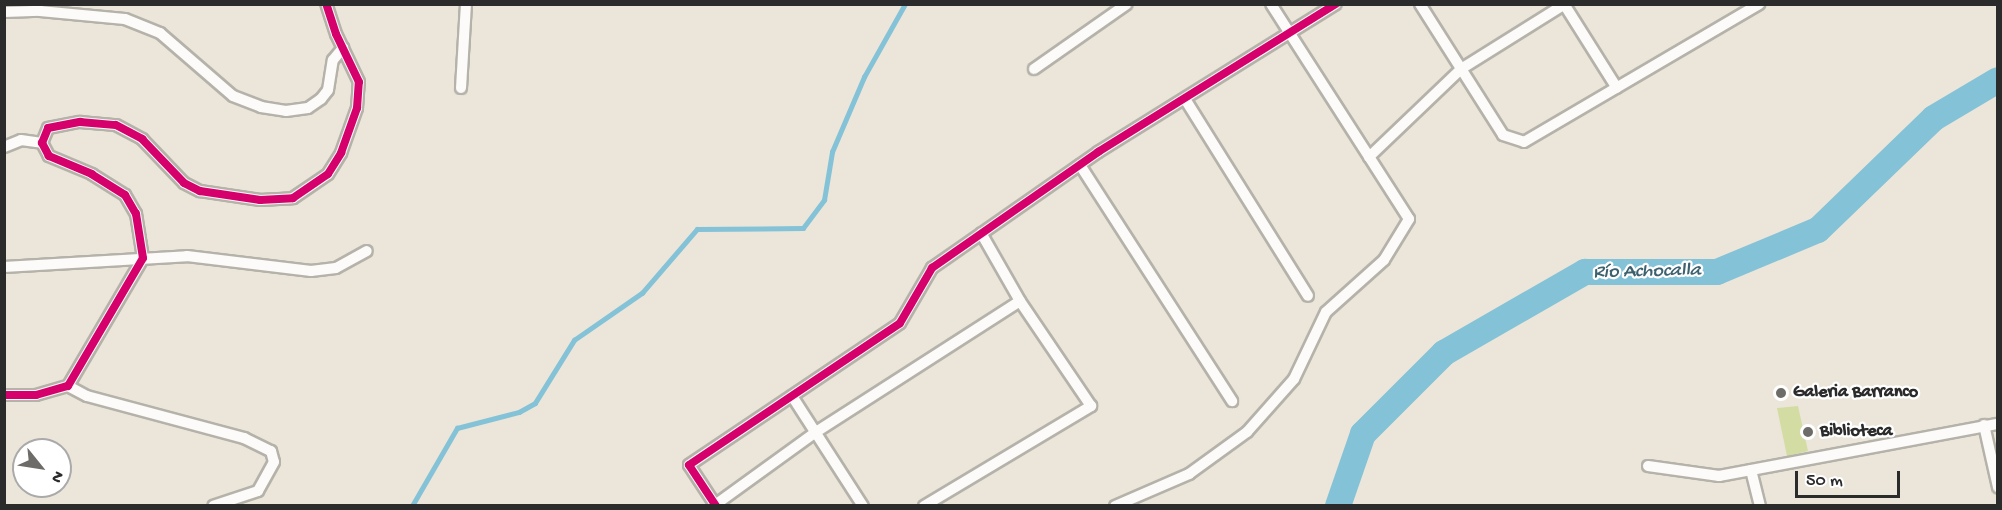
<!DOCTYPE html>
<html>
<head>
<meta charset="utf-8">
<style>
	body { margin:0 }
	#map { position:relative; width:2002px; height:510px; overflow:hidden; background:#ebe6d9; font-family:"Gochi Hand",sans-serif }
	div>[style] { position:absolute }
	.green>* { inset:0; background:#d3dca3 }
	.stream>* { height:4.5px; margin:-2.25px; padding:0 2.25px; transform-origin:2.25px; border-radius:2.25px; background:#84c2d7 }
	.river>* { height:26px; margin:-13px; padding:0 13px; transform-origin:13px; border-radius:13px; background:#84c2d7 }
	.roads { filter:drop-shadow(2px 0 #b5b2aa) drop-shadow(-2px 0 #b5b2aa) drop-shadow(0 2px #b5b2aa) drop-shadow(0 -2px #b5b2aa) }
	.street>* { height:10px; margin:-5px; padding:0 5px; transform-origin:5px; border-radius:5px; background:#fcfbf9 }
	.cycleway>* { height:8px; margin:-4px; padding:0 4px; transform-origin:4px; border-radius:4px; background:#d6006c }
	.dots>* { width:16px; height:16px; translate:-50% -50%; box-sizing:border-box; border:3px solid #fff; border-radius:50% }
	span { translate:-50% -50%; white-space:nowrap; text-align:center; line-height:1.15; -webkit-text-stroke:4.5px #fff; paint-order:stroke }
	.poi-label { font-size:18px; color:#2b2b2b; font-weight:700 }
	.left { translate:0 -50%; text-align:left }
	.water-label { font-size:20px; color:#3d616f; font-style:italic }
	.frame { position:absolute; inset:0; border:6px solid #2b2b2b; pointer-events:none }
	.north { position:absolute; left:12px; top:438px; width:60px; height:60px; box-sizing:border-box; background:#fff; border:2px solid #aaa; border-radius:50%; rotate:120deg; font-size:16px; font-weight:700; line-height:24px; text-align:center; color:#2b2b2b }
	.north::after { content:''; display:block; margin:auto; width:21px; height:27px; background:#6e6c68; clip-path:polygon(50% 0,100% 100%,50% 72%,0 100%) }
	.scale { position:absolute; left:1795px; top:471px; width:105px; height:27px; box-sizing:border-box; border:3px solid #2b2b2b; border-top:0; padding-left:8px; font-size:18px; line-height:21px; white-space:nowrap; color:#2b2b2b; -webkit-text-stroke:4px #fff; paint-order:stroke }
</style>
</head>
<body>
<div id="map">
	<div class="green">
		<div style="clip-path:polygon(1798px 406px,1808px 451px,1787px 456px,1777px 408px)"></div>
	</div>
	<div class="stream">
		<div style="left:412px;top:506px;width:90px;rotate:-60deg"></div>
		<div style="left:457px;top:428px;width:64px;rotate:-14.5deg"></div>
		<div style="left:519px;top:412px;width:18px;rotate:-29deg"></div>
		<div style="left:535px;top:403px;width:74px;rotate:-58.2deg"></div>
		<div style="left:574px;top:340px;width:83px;rotate:-34.7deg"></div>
		<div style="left:642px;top:293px;width:84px;rotate:-49.3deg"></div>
		<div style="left:697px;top:229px;width:106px;rotate:-0.5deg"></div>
		<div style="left:803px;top:228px;width:35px;rotate:-53deg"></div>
		<div style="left:824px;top:200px;width:49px;rotate:-80.5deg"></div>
		<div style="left:832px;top:152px;width:82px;rotate:-66.9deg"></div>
		<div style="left:864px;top:77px;width:84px;rotate:-60.7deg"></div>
	</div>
	<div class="river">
		<div style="left:1338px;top:506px;width:76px;rotate:-70.9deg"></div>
		<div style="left:1363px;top:434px;width:115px;rotate:-45deg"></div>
		<div style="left:1444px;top:353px;width:163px;rotate:-29.9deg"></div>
		<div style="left:1585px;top:272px;width:132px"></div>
		<div style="left:1717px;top:272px;width:109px;rotate:-22.6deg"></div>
		<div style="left:1818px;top:230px;width:161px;rotate:-44deg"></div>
		<div style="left:1934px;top:118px;width:74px;rotate:-30.7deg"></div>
	</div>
	<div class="roads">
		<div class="street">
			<div style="left:1420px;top:4px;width:155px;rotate:57.6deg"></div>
			<div style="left:1503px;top:135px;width:22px;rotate:18deg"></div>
			<div style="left:1524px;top:142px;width:273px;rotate:-30.4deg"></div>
			<div style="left:1564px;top:4px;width:99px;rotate:57.8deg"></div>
			<div style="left:4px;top:12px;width:36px;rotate:-2deg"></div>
			<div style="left:40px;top:11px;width:85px;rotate:5.4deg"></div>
			<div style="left:125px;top:19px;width:38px;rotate:22deg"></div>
			<div style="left:160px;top:33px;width:96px;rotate:40.8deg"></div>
			<div style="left:233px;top:96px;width:30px;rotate:21deg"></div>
			<div style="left:261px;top:107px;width:25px;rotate:9deg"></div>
			<div style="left:286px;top:111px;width:22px;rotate:-8deg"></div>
			<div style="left:308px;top:108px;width:16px;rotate:-35deg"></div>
			<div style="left:321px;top:99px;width:11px;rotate:-52deg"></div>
			<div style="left:328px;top:90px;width:30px;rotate:-81deg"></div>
			<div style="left:333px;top:60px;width:16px;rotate:-50deg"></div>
			<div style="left:1034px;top:69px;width:113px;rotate:-35deg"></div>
			<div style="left:461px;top:88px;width:84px;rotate:-86.6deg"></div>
			<div style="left:1185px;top:99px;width:232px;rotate:58deg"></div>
			<div style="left:4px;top:147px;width:18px;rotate:-22deg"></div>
			<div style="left:21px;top:140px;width:21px;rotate:8deg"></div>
			<div style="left:1369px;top:157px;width:127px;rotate:-43.7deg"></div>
			<div style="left:1461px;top:69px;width:123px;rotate:-32deg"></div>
			<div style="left:1080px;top:165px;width:281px;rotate:57.2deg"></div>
			<div style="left:4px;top:267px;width:183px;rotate:-3.4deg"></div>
			<div style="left:187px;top:256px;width:125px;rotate:6.9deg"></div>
			<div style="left:311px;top:271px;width:25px;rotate:-7deg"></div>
			<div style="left:336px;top:268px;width:35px;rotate:-29deg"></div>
			<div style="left:68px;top:386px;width:21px;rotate:28deg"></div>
			<div style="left:87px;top:396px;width:163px;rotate:15deg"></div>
			<div style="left:244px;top:438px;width:30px;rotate:26deg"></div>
			<div style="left:271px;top:451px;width:11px;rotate:75deg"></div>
			<div style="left:274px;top:462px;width:33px;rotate:119deg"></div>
			<div style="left:258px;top:491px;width:47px;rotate:161.6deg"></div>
			<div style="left:4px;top:395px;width:32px"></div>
			<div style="left:36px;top:395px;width:33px;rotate:-16deg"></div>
			<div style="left:68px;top:386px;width:148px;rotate:-59.6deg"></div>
			<div style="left:143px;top:258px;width:45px;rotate:-99deg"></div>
			<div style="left:136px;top:214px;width:22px;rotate:-120deg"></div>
			<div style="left:125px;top:195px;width:39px;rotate:-148deg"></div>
			<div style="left:92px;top:174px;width:47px;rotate:-157.3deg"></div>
			<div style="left:49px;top:156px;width:15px;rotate:-118deg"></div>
			<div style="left:42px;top:143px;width:16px;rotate:-68deg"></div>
			<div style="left:48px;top:128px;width:33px;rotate:-11deg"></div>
			<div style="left:80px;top:122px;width:36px;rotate:5deg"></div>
			<div style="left:116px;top:125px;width:30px;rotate:28deg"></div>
			<div style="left:142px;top:139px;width:61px;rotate:46.3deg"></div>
			<div style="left:184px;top:183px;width:18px;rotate:27deg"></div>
			<div style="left:200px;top:191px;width:61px;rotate:8.5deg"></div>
			<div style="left:260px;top:200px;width:33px;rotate:-3deg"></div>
			<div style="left:293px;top:198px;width:42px;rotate:-34.4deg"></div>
			<div style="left:328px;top:174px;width:25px;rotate:-58deg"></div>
			<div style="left:341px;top:153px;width:48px;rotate:-70.4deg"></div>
			<div style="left:357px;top:108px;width:26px;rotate:-86deg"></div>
			<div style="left:359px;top:82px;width:53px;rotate:-115.6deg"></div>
			<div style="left:336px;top:34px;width:32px;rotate:-108deg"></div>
			<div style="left:792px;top:396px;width:131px;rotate:57.2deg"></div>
			<div style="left:1984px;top:425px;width:64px;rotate:77.3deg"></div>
			<div style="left:1648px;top:466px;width:72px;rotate:8deg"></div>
			<div style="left:1719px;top:476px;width:284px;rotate:-10.6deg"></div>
			<div style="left:1751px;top:470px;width:37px;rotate:76deg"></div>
			<div style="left:715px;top:505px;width:125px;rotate:-35.9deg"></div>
			<div style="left:816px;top:432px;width:242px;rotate:-32.7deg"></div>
			<div style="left:716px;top:506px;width:49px;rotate:-123.4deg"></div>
			<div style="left:689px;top:465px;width:254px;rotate:-33.9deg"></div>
			<div style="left:900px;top:323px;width:64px;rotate:-59.8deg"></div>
			<div style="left:932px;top:268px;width:203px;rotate:-34.9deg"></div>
			<div style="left:1098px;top:152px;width:280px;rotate:-31.9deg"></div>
			<div style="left:924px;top:506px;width:195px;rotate:-30.9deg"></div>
			<div style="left:1091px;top:406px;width:127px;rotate:-124.1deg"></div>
			<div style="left:1020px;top:301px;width:78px;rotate:-119.8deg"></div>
			<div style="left:1115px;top:506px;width:81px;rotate:-23.4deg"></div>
			<div style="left:1189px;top:474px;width:72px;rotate:-35.9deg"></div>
			<div style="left:1247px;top:432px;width:71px;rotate:-48.4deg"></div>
			<div style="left:1294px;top:379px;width:74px;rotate:-64.5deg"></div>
			<div style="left:1326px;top:312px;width:78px;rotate:-41.9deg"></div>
			<div style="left:1384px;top:260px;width:48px;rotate:-58.6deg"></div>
			<div style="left:1409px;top:219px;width:255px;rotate:-122.7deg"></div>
		</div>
	</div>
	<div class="cycleway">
		<div style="left:4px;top:395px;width:32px"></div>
		<div style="left:36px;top:395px;width:33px;rotate:-16deg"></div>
		<div style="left:68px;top:386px;width:148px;rotate:-59.6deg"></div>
		<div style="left:143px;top:258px;width:45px;rotate:-99deg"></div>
		<div style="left:136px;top:214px;width:22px;rotate:-120deg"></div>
		<div style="left:125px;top:195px;width:39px;rotate:-148deg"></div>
		<div style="left:92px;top:174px;width:47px;rotate:-157.3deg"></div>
		<div style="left:49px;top:156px;width:15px;rotate:-118deg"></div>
		<div style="left:42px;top:143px;width:16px;rotate:-68deg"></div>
		<div style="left:48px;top:128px;width:33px;rotate:-11deg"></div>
		<div style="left:80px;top:122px;width:36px;rotate:5deg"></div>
		<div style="left:116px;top:125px;width:30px;rotate:28deg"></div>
		<div style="left:142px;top:139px;width:61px;rotate:46.3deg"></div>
		<div style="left:184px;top:183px;width:18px;rotate:27deg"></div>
		<div style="left:200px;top:191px;width:61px;rotate:8.5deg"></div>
		<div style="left:260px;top:200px;width:33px;rotate:-3deg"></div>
		<div style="left:293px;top:198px;width:42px;rotate:-34.4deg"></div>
		<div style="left:328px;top:174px;width:25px;rotate:-58deg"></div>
		<div style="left:341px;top:153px;width:48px;rotate:-70.4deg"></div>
		<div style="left:357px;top:108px;width:26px;rotate:-86deg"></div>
		<div style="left:359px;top:82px;width:53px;rotate:-115.6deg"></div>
		<div style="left:336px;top:34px;width:32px;rotate:-108deg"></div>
		<div style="left:716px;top:506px;width:49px;rotate:-123.4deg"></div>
		<div style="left:689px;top:465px;width:254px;rotate:-33.9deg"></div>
		<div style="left:900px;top:323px;width:64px;rotate:-59.8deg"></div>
		<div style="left:932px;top:268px;width:203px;rotate:-34.9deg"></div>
		<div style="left:1098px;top:152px;width:280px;rotate:-31.9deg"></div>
	</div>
	<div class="dots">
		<div style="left:1781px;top:393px;background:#6e6c68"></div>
		<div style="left:1808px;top:432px;background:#6e6c68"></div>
	</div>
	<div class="poi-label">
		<span class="left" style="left:1793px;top:393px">Galeria Barranco</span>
		<span class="left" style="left:1820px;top:432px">Biblioteca</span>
	</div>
	<div class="water-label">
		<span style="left:1647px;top:272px;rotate:-1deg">Río Achocalla</span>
	</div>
	<div class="frame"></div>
	<div class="north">N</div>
	<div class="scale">50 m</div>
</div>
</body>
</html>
